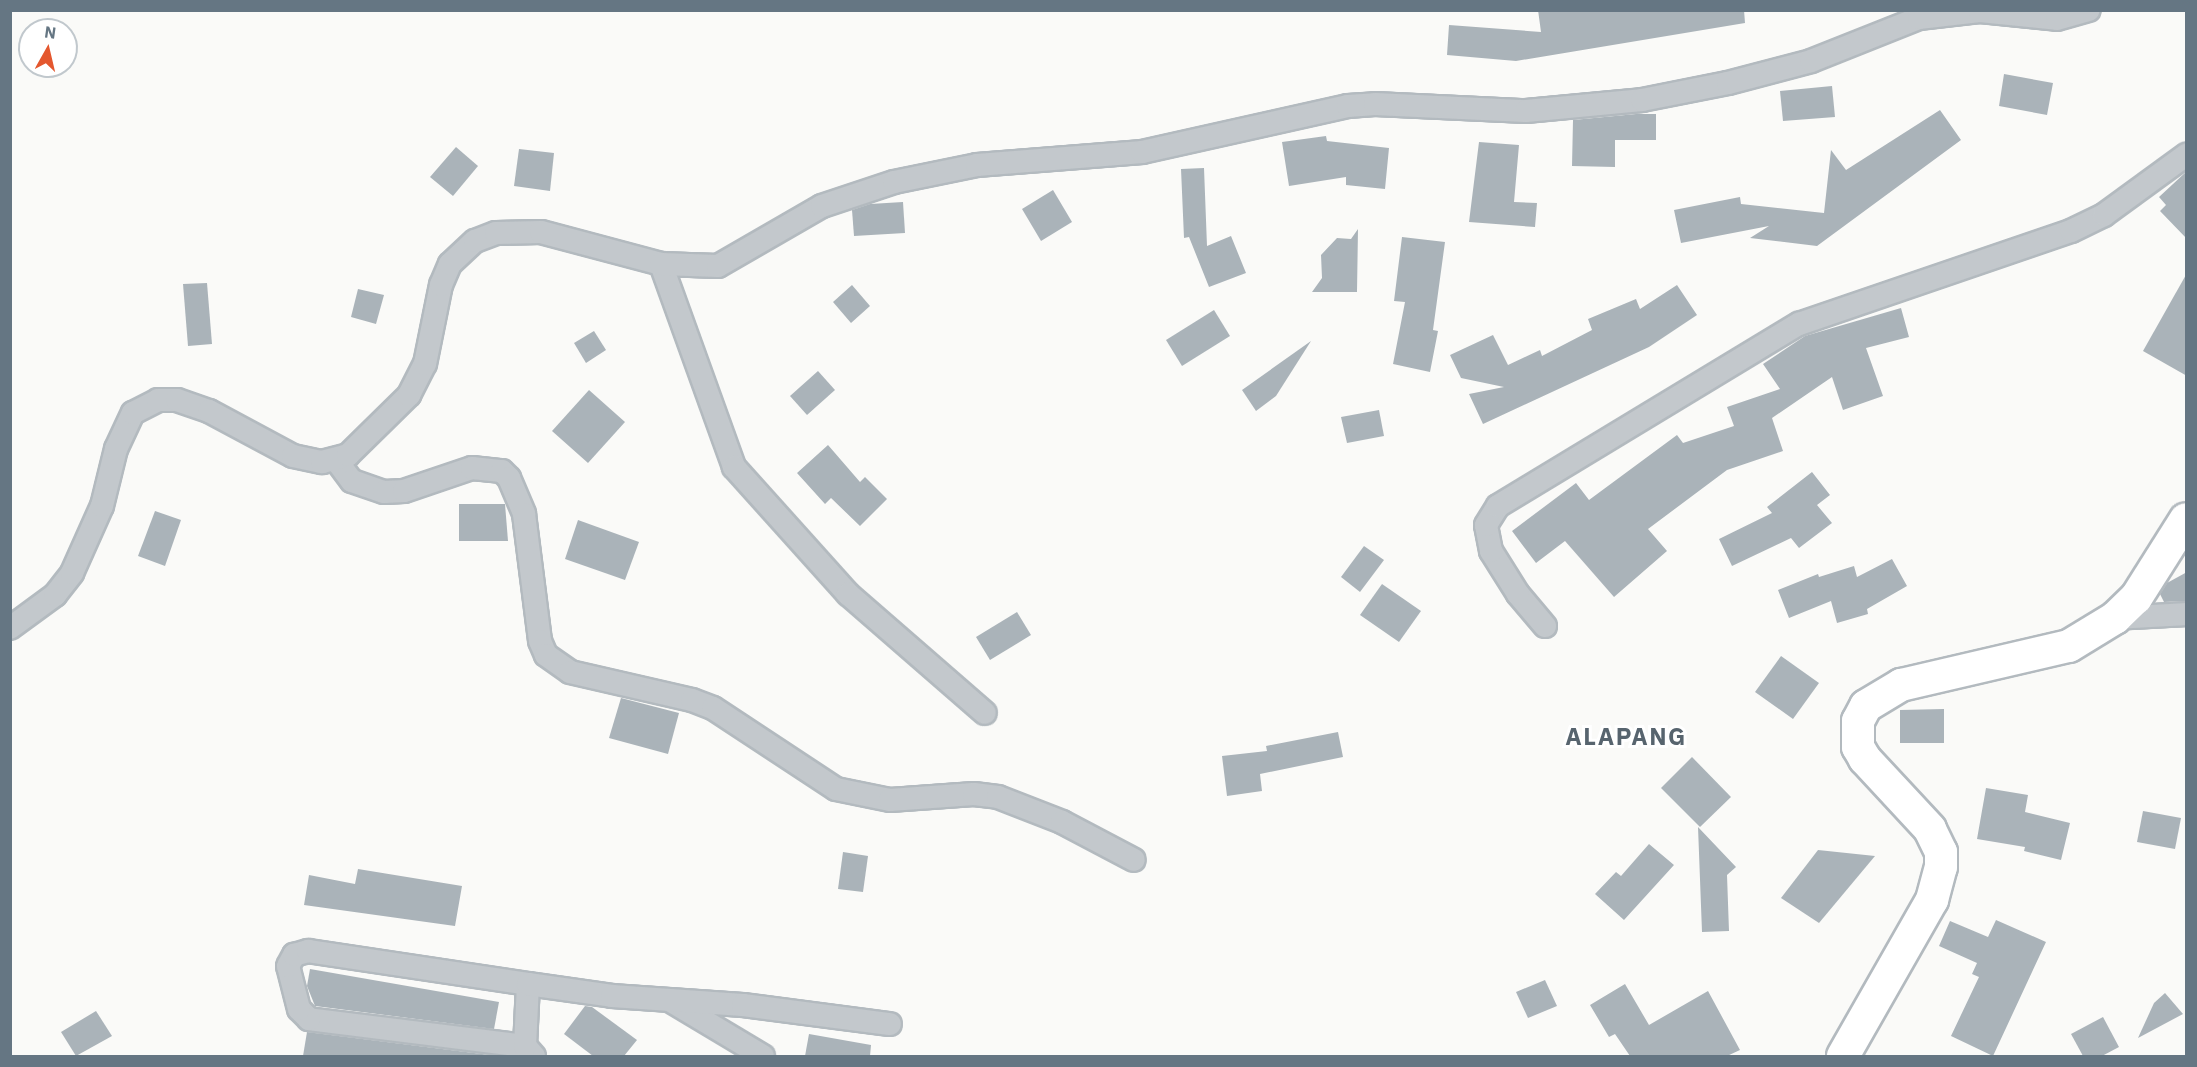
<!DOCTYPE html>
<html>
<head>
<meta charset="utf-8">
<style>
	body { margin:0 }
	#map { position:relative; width:2197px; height:1067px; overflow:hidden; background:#fafaf8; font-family:"IBM Plex Sans",sans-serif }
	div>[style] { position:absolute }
	.building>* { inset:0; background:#aab3b9 }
	.roads { filter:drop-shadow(2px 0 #b3babf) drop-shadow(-2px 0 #b3babf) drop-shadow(0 2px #b3babf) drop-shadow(0 -2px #b3babf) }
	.street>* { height:22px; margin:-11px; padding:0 11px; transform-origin:11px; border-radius:11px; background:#c3c8cc }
	.secondary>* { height:32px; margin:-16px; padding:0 16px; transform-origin:16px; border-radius:16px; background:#fff }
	span { translate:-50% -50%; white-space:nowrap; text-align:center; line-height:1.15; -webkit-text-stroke:6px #fff; paint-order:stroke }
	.district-label { font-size:24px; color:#57646e; font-weight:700; letter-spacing:1.5px }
	.frame { position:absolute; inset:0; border:12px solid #657683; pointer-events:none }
	.north { position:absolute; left:18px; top:18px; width:60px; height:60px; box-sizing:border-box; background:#fff; border:2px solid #c1c8cd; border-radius:50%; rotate:8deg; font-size:16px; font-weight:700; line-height:24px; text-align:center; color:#657683 }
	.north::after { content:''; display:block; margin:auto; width:21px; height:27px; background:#e4572e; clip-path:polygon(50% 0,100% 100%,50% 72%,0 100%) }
</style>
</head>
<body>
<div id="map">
	<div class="building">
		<div style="clip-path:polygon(1538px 10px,1744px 10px,1745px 23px,1516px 61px,1447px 55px,1449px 25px,1541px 32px)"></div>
		<div style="clip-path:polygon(2004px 74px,2053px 83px,2047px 115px,1999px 106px)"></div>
		<div style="clip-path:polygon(1832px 86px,1835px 117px,1783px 121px,1780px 91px)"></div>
		<div style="clip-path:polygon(1940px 110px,1961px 140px,1817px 246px,1750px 238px,1769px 226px,1681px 243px,1674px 210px,1740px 197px,1741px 204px,1824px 213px,1831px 150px,1846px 170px)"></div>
		<div style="clip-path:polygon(1636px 114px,1656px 114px,1656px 140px,1615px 140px,1615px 167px,1572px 166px,1573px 120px)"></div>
		<div style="clip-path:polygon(1326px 136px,1327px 141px,1389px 148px,1385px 189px,1346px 185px,1346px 177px,1289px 186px,1282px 142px)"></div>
		<div style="clip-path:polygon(1479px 142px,1519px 145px,1514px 202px,1537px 203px,1535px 227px,1469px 222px)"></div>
		<div style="clip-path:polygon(456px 147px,478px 166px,453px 196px,430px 177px)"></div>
		<div style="clip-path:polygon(519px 149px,554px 153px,550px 191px,514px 186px)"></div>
		<div style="clip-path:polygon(1204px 168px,1207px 246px,1231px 236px,1246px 273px,1209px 287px,1189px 237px,1184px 238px,1181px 169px)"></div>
		<div style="clip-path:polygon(2187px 171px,2187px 239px,2160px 211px,2166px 205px,2159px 197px)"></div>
		<div style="clip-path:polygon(1053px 190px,1072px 222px,1041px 241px,1022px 209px)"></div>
		<div style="clip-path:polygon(903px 202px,905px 233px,854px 236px,852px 210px,870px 204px)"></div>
		<div style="clip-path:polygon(1358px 229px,1357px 292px,1312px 292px,1322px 278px,1321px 255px,1337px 238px,1351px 239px)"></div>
		<div style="clip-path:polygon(1402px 237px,1445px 242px,1433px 330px,1438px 331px,1430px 372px,1393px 364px,1405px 302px,1394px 301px)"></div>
		<div style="clip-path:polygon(2187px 273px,2187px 376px,2143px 351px)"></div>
		<div style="clip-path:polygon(207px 283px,212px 344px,188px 346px,183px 284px)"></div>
		<div style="clip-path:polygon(852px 285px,870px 306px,851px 323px,833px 302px)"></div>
		<div style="clip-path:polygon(1677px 285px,1697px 315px,1649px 347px,1483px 424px,1469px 394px,1504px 387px,1461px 378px,1450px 355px,1493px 335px,1508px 365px,1540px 350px,1542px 356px,1592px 330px,1588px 319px,1636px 299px,1640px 309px)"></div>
		<div style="clip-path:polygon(358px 289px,384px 295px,376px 324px,351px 317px)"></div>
		<div style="clip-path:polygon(1901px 308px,1909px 337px,1866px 348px,1883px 396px,1843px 410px,1832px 377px,1772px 418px,1783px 451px,1727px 470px,1648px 529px,1667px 551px,1614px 597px,1565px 541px,1536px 563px,1512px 531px,1576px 483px,1589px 500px,1677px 435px,1683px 443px,1734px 426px,1727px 407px,1780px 389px,1763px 364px,1805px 336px)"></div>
		<div style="clip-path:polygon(1214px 310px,1230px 336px,1182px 366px,1166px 340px)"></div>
		<div style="clip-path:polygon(594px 331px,606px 350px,586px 363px,574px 343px)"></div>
		<div style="clip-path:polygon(1311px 341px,1276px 396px,1256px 411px,1242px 390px)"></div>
		<div style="clip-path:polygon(818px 371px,835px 390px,807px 415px,790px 396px)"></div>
		<div style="clip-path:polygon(589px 390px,625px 422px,588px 463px,552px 431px)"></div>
		<div style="clip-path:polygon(1379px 410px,1384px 436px,1347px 443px,1341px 417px)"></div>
		<div style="clip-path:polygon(828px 445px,860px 482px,865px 477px,887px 499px,860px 526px,831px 498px,825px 504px,797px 473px)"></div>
		<div style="clip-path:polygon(1812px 472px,1830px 495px,1817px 505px,1832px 523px,1799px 548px,1791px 538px,1732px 566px,1719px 539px,1772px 513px,1767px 507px)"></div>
		<div style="clip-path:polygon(459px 504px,505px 504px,508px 541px,459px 541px)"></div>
		<div style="clip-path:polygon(155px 511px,181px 520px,165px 566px,138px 556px)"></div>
		<div style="clip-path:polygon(578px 520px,639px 542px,625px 580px,565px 559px)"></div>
		<div style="clip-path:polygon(1364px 546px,1384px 560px,1360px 592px,1341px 577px)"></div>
		<div style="clip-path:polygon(1892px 559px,1907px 586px,1867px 609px,1868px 614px,1837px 623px,1831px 601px,1789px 618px,1778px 590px,1818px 574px,1819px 577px,1854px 566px,1857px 577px)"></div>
		<div style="clip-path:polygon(2187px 572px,2187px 601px,2164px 602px,2160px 594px,2167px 583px)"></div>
		<div style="clip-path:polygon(1382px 584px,1421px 611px,1399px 642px,1360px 615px)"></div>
		<div style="clip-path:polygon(1017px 612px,1031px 635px,990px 660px,976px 637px)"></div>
		<div style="clip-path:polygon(1781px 656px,1819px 683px,1793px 719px,1755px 692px)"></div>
		<div style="clip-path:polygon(621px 698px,679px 713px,668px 754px,609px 738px)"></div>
		<div style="clip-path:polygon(1944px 709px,1944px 743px,1900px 743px,1900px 710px)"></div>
		<div style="clip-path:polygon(1338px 732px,1343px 757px,1260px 774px,1262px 791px,1227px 796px,1222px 756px,1267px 751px,1266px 746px)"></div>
		<div style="clip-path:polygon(1692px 757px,1731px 797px,1700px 827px,1661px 788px)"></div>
		<div style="clip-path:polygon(1986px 788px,2028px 795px,2025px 812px,2070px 823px,2061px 860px,2024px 851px,2025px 847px,1977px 839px)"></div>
		<div style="clip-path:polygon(2143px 811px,2181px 818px,2175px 849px,2137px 842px)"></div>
		<div style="clip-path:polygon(1698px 827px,1736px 867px,1727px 875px,1729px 931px,1702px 932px)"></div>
		<div style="clip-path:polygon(1649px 844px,1674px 865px,1624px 920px,1595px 894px,1616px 872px,1621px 876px)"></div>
		<div style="clip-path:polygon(1818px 850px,1875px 856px,1819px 923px,1781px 898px)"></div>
		<div style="clip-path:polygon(843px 852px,868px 856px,863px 892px,838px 889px)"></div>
		<div style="clip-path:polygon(358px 869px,462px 886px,455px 926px,304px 905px,309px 875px,355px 884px)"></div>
		<div style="clip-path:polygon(1996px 920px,2046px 942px,1993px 1056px,1951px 1036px,1979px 977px,1972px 974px,1977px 963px,1939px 946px,1950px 921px,1988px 937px)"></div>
		<div style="clip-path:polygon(310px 969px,499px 1002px,494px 1029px,315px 1006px,307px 986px)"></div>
		<div style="clip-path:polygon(1545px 980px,1557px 1006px,1528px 1018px,1516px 992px)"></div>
		<div style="clip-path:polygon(1625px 984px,1649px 1025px,1708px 991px,1740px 1050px,1727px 1056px,1630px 1056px,1615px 1034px,1609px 1037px,1590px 1005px)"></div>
		<div style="clip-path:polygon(2165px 993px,2183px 1014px,2138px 1038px,2154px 1003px)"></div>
		<div style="clip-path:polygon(585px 1006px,592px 1007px,637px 1040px,624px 1056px,593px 1056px,564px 1034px)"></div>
		<div style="clip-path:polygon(96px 1011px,112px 1036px,76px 1056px,61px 1032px)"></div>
		<div style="clip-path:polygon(2103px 1017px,2119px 1047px,2102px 1056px,2083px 1056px,2071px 1034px)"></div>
		<div style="clip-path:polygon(307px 1032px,490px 1055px,303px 1056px)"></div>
		<div style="clip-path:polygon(809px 1034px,871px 1045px,870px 1056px,805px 1056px)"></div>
	</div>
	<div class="roads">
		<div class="street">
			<div style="left:661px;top:264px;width:216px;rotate:70.2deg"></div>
			<div style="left:734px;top:467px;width:171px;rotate:48.1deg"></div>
			<div style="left:848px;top:594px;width:181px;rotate:41deg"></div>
			<div style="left:336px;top:460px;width:26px;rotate:53deg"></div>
			<div style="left:352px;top:481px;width:34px;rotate:19deg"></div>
			<div style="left:384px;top:492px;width:20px;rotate:-3deg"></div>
			<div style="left:404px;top:491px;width:72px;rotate:-18.7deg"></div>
			<div style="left:472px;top:468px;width:30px;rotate:6deg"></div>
			<div style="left:502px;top:471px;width:10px;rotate:45deg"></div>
			<div style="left:509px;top:478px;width:39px;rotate:67deg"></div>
			<div style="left:524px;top:514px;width:128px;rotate:82.8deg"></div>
			<div style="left:540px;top:641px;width:15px;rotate:67deg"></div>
			<div style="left:546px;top:655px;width:29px;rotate:35deg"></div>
			<div style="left:570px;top:672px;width:125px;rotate:12.9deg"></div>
			<div style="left:692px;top:700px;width:22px;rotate:21deg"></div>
			<div style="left:713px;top:708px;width:147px;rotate:33.4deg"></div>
			<div style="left:836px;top:789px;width:55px;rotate:11.5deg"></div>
			<div style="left:890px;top:800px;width:84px;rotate:-4.1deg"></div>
			<div style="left:974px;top:794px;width:24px;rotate:7deg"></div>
			<div style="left:998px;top:797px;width:69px;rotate:21.3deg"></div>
			<div style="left:1062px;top:822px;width:81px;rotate:27.8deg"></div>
			<div style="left:2115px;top:618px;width:71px;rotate:-3.2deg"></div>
			<div style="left:1545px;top:626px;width:42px;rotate:-130.2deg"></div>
			<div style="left:1518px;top:594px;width:51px;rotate:-122.1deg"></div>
			<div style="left:1491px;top:551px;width:26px;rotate:-101deg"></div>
			<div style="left:1486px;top:525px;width:22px;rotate:-58deg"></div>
			<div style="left:1498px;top:506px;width:352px;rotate:-31.2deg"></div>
			<div style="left:1799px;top:324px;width:287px;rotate:-18.9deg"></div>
			<div style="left:2071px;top:231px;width:37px;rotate:-26deg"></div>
			<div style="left:2104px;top:215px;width:102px;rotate:-36.2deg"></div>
			<div style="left:10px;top:628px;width:56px;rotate:-36.3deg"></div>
			<div style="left:55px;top:595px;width:28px;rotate:-52deg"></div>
			<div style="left:72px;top:573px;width:73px;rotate:-65.9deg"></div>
			<div style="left:102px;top:506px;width:59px;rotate:-76.2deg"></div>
			<div style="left:116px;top:449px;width:40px;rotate:-65deg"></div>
			<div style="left:133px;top:413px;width:28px;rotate:-27deg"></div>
			<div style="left:158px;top:400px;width:19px"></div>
			<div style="left:177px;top:400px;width:34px;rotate:19deg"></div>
			<div style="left:209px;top:411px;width:95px;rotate:28.2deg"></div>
			<div style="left:293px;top:456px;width:30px;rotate:12deg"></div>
			<div style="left:322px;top:462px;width:27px;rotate:-15deg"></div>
			<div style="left:348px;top:455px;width:86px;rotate:-44.5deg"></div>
			<div style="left:409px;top:395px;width:35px;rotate:-63deg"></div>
			<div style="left:425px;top:364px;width:81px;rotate:-78.6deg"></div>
			<div style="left:441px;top:285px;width:23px;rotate:-67deg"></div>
			<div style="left:450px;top:264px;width:34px;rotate:-43deg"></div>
			<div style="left:475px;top:241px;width:22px;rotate:-21deg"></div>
			<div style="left:496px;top:233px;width:45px;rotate:-1.3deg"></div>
			<div style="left:541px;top:232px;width:124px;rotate:14.9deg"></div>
			<div style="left:661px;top:264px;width:57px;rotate:2deg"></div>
			<div style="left:718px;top:266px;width:120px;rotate:-30deg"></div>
			<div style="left:822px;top:206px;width:76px;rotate:-18.4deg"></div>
			<div style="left:894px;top:182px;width:85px;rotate:-11.6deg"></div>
			<div style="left:977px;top:165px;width:166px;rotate:-4.5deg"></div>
			<div style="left:1142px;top:152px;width:211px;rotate:-12.6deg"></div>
			<div style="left:1348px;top:106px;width:27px;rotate:-4deg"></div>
			<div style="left:1375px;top:104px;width:151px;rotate:2.7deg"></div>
			<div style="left:1526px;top:111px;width:117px;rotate:-5.4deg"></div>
			<div style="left:1642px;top:100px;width:88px;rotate:-11.2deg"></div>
			<div style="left:1728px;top:83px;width:86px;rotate:-14.8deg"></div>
			<div style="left:1811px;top:61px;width:116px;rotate:-21.7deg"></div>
			<div style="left:1919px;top:18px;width:61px;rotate:-6.5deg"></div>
			<div style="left:1980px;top:11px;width:77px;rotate:5.9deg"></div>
			<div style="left:2057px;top:19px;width:33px;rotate:-16deg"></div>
			<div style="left:671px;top:1001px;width:107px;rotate:30.9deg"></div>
			<div style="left:525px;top:1046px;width:218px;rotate:-172.9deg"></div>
			<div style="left:309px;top:1019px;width:14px;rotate:-135deg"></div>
			<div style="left:299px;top:1009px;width:44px;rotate:-104.3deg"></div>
			<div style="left:288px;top:966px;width:13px;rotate:-61deg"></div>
			<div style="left:294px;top:955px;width:15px;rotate:-16deg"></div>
			<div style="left:308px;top:951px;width:222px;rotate:8.5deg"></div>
			<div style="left:534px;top:1056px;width:13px;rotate:-132deg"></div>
			<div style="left:525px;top:1046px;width:62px;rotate:-87.2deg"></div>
			<div style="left:528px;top:984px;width:85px;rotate:8.1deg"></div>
			<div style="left:612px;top:996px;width:131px;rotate:3.9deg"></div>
			<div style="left:743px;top:1005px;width:148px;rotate:7.4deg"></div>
		</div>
		<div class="secondary">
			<div style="left:1843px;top:1056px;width:180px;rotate:-60.3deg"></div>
			<div style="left:1932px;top:900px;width:34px;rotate:-75deg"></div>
			<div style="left:1941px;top:867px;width:15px;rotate:-90deg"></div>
			<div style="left:1941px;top:852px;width:25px;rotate:-116deg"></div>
			<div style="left:1930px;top:829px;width:96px;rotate:-132.9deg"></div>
			<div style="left:1865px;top:759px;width:14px;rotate:-120deg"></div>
			<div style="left:1858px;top:747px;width:26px;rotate:-90deg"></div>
			<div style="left:1858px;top:721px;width:17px;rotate:-62deg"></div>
			<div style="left:1866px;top:706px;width:41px;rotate:-31deg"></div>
			<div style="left:1901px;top:685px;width:172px;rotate:-13.1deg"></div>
			<div style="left:2069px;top:646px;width:54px;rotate:-31.3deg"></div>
			<div style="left:2115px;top:618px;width:29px;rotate:-44deg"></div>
			<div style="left:2136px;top:598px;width:93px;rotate:-57.7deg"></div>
		</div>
	</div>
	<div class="district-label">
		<span style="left:1626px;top:737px">ALAPANG</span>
	</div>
	<div class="frame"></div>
	<div class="north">N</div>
</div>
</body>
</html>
